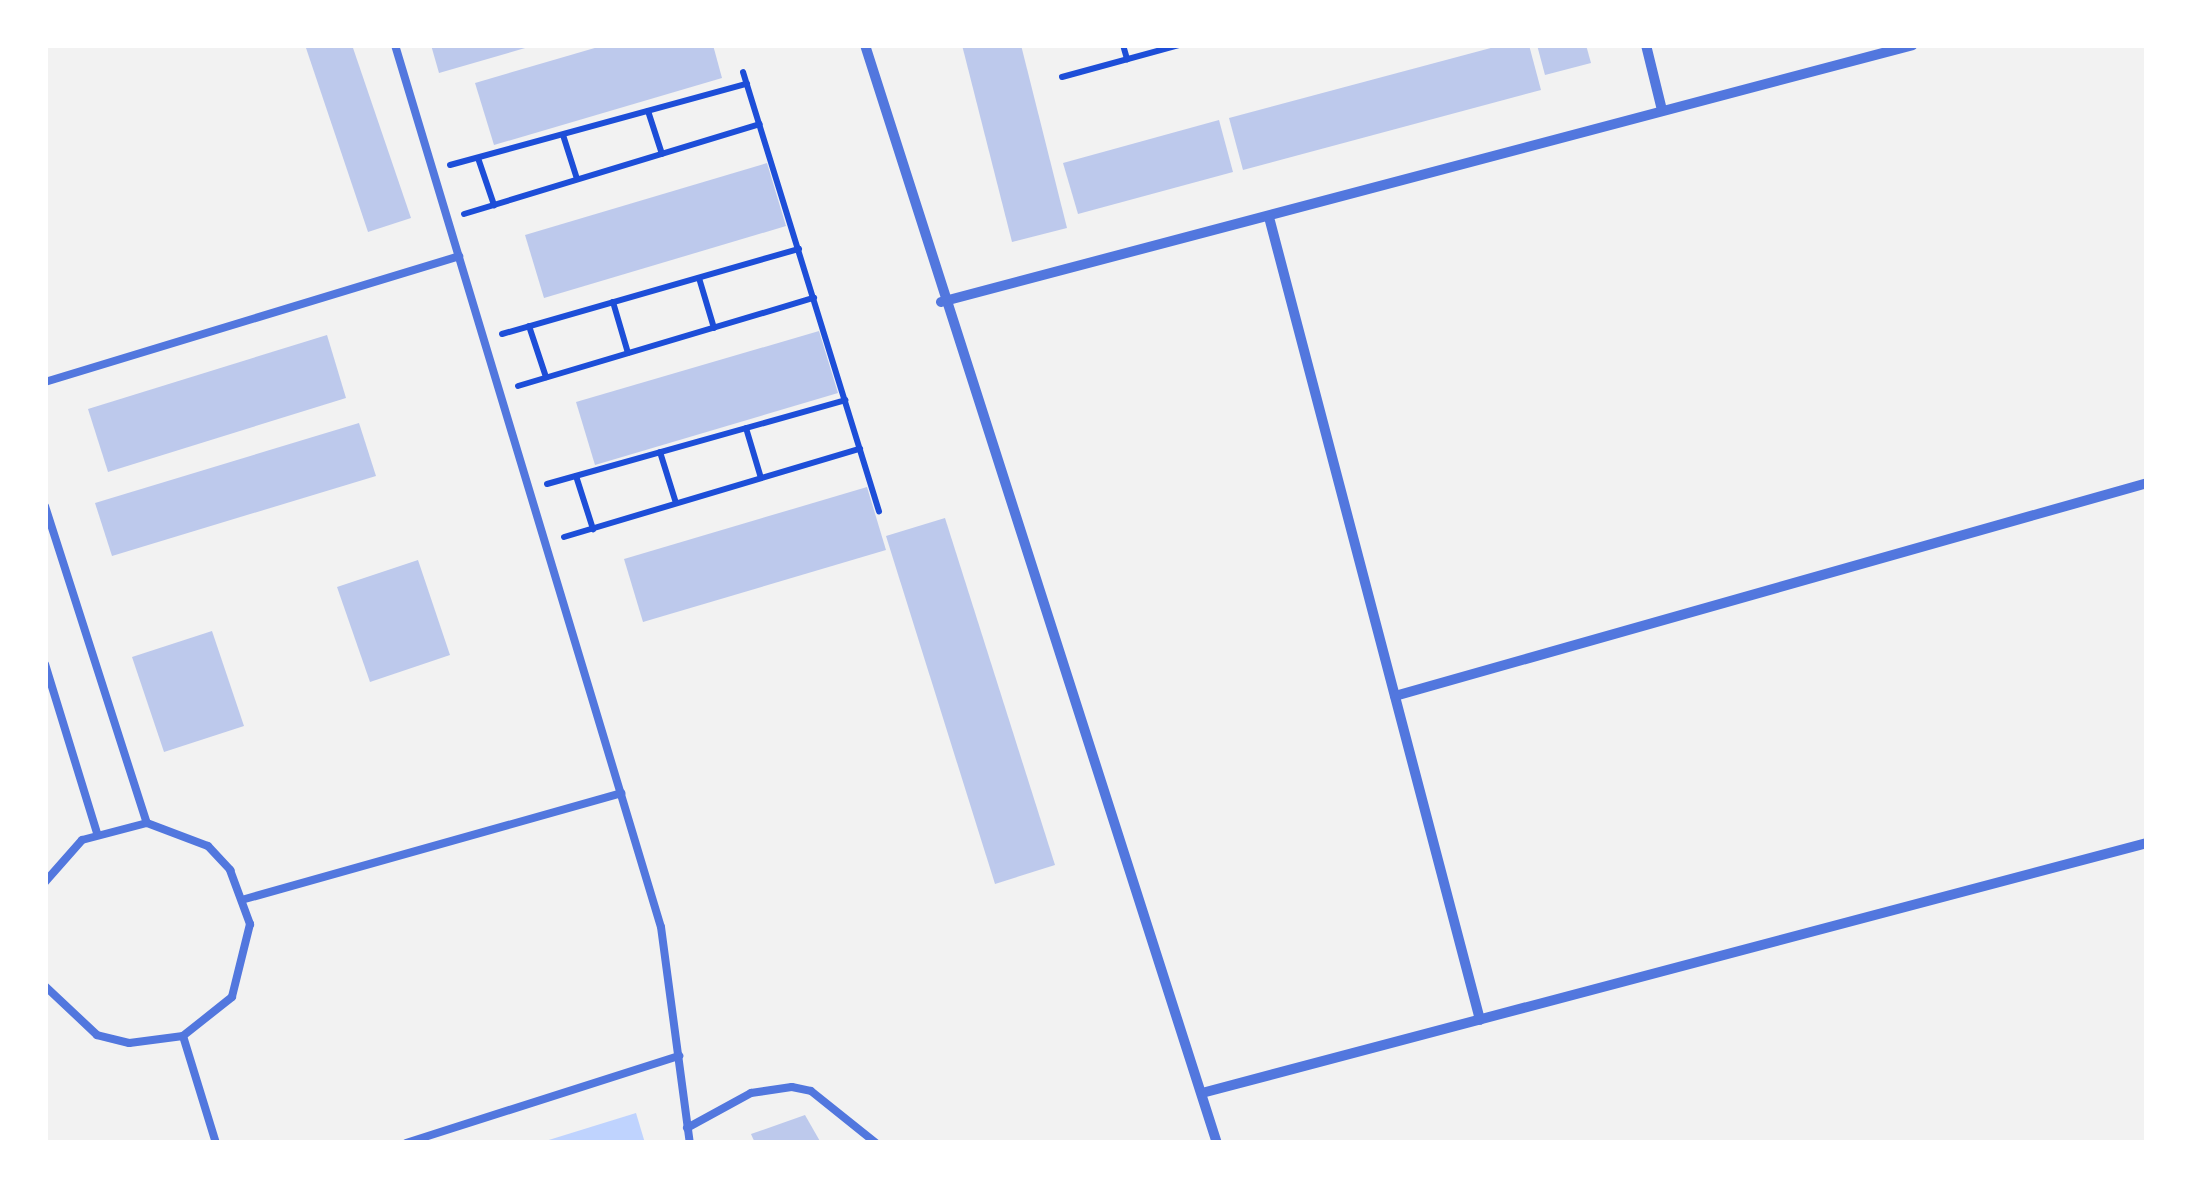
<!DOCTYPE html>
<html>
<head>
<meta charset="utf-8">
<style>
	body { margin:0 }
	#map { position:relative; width:2192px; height:1188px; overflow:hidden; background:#f2f2f2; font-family:"Times New Roman",serif }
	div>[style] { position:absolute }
	.water>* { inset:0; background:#bfd3fe }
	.building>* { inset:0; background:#bdc9ec }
	.path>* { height:6px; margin:-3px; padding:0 3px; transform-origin:3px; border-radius:3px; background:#1d4ed8 }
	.service>* { height:8px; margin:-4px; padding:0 4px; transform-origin:4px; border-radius:4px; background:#5277de }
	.minor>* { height:10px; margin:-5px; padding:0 5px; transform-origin:5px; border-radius:5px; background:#5277de }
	span { translate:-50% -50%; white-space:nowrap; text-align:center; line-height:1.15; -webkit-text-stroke:10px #fff; paint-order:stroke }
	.frame { position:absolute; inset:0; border:48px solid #fff; pointer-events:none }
</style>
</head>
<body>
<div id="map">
	<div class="water">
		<div style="clip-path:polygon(636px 1113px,645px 1143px,539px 1143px)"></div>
	</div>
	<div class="building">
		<div style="clip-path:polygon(305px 45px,352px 45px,411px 218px,368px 232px)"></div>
		<div style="clip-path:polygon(431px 45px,532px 45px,532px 46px,439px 73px)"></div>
		<div style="clip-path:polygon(605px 45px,713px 45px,722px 78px,494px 145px,475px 83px)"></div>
		<div style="clip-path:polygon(962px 45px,1021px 45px,1067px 228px,1012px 242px)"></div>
		<div style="clip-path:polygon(1502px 45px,1529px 45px,1541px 90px,1243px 170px,1229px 118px)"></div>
		<div style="clip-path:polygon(1537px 45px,1586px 45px,1591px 63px,1545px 75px)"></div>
		<div style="clip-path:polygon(1219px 120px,1233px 172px,1078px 214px,1063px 163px)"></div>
		<div style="clip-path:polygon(767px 163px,786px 226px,544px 298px,525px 235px)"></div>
		<div style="clip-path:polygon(819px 331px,838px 393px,595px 465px,576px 402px)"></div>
		<div style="clip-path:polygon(327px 335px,346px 398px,108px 472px,88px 409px)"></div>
		<div style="clip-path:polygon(359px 423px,376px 476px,112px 556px,95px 503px)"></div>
		<div style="clip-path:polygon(867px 487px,886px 550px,643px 622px,624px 559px)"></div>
		<div style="clip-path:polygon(945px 518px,1055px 865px,995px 884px,886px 536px)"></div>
		<div style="clip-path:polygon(418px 560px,450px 655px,370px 682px,337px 587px)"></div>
		<div style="clip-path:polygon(212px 631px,244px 726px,164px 752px,132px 657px)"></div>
		<div style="clip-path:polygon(805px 1115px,821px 1143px,755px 1143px,751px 1134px)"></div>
	</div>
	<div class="path">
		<div style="left:1123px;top:45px;width:15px;rotate:74deg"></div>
		<div style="left:743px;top:72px;width:460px;rotate:72.8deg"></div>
		<div style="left:1062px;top:77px;width:121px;rotate:-15.3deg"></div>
		<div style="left:648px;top:111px;width:45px;rotate:72deg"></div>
		<div style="left:563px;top:135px;width:46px;rotate:72.3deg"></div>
		<div style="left:478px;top:158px;width:50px;rotate:71.2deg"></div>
		<div style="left:450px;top:165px;width:308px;rotate:-15.3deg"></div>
		<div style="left:464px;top:214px;width:309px;rotate:-16.9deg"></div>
		<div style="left:699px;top:278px;width:52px;rotate:73.3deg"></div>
		<div style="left:613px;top:302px;width:53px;rotate:73.6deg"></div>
		<div style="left:529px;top:326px;width:54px;rotate:71.6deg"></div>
		<div style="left:502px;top:334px;width:309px;rotate:-16deg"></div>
		<div style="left:518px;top:386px;width:309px;rotate:-16.6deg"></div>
		<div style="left:746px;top:428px;width:52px;rotate:73.3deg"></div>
		<div style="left:660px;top:452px;width:53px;rotate:72.6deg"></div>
		<div style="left:576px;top:476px;width:56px;rotate:72.2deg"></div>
		<div style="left:547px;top:484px;width:310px;rotate:-15.7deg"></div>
		<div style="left:564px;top:537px;width:309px;rotate:-16.6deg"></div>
	</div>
	<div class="service">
		<div style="left:395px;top:45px;width:921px;rotate:73.22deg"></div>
		<div style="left:661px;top:927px;width:218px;rotate:82.4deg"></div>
		<div style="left:45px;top:382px;width:433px;rotate:-16.9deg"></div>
		<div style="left:45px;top:506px;width:333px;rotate:72.2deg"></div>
		<div style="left:45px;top:664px;width:177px;rotate:72.9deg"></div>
		<div style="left:45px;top:882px;width:56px;rotate:-48.6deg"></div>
		<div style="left:82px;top:840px;width:67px;rotate:-14.7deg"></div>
		<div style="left:147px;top:823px;width:65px;rotate:20.7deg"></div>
		<div style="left:208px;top:846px;width:33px;rotate:47deg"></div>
		<div style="left:230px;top:870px;width:58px;rotate:69.7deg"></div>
		<div style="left:250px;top:924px;width:75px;rotate:103.9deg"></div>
		<div style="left:232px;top:997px;width:63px;rotate:141.5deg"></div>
		<div style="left:183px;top:1036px;width:54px;rotate:172.6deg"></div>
		<div style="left:129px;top:1043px;width:33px;rotate:-166deg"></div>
		<div style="left:97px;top:1035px;width:71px;rotate:-136.7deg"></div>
		<div style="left:245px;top:899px;width:391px;rotate:-15.7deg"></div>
		<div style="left:183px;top:1036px;width:112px;rotate:72.9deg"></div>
		<div style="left:687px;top:1128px;width:73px;rotate:-28.7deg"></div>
		<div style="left:751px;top:1093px;width:41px;rotate:-8.3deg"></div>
		<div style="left:792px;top:1087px;width:19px;rotate:12deg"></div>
		<div style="left:811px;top:1091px;width:83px;rotate:38.7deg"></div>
		<div style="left:406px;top:1143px;width:287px;rotate:-17.7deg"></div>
	</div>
	<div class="minor">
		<div style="left:865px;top:45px;width:1153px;rotate:72.23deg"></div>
		<div style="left:1646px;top:45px;width:67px;rotate:76.2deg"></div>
		<div style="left:1270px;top:221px;width:826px;rotate:75.27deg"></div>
		<div style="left:941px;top:302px;width:1005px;rotate:-14.81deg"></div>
		<div style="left:1395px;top:696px;width:782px;rotate:-15.81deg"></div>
		<div style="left:1202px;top:1093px;width:978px;rotate:-14.82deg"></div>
	</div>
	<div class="frame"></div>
</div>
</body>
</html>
